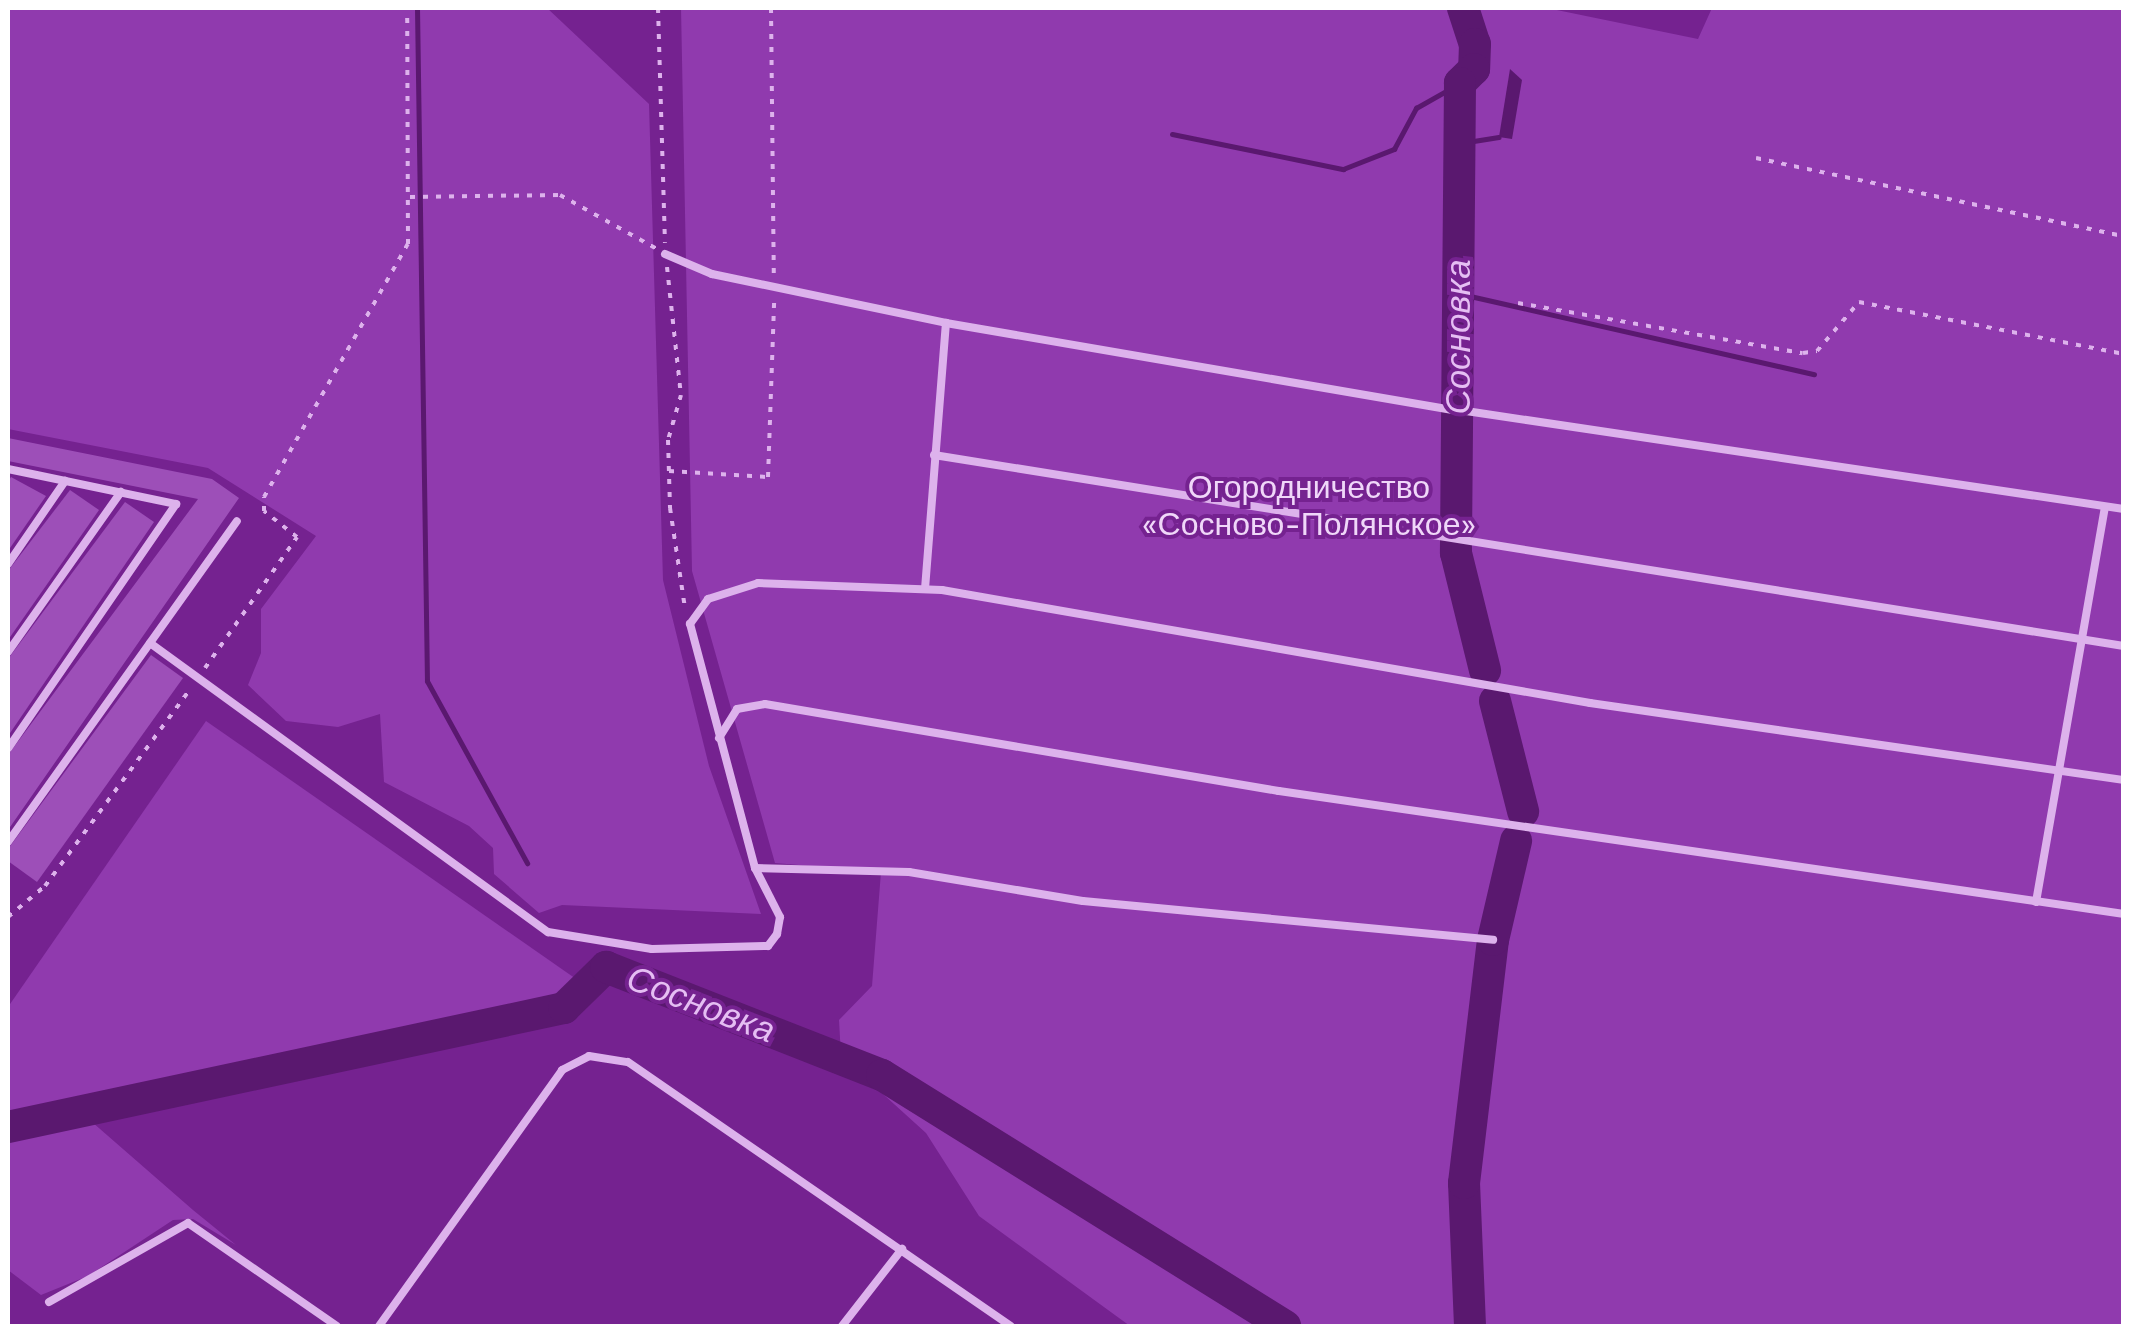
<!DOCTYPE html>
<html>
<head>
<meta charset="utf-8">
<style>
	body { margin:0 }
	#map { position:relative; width:2131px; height:1334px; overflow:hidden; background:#752290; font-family:"Work Sans",sans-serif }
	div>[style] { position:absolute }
	.green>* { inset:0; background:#903aae }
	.water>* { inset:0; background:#5a186f }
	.stream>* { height:5px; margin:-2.5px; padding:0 2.5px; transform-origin:2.5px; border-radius:2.5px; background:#5a186f }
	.river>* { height:32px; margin:-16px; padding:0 16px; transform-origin:16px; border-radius:16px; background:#5a186f }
	.building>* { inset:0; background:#9d4fb8 }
	.path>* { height:4px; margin-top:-2px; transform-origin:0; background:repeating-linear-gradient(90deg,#ddb2ec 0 5px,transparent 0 13px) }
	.lane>* { height:8px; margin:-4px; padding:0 4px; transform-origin:4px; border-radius:4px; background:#ddb2ec }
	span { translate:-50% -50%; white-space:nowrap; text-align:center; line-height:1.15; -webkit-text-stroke:8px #752290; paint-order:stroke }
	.park-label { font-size:32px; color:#f0d7f9 }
	.water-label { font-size:35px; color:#e5bef3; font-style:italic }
	.frame { position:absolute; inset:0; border:10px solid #fff; pointer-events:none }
</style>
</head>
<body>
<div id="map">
	<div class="green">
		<div style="clip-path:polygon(8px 8px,547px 8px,649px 104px,663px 580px,709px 766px,761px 914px,562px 905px,539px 913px,494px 874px,493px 848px,469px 826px,384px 782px,380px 714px,338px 727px,286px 721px,248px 685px,261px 653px,261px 609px,316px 536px,208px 468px,8px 429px)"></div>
		<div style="clip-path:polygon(681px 8px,1547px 8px,1698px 39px,1712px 8px,2123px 8px,2123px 1326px,1130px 1326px,979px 1216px,926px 1133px,841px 1056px,839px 1020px,872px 986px,881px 872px,775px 863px,692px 571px)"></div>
		<div style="clip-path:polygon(206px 721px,589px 988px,8px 1117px,8px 1007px)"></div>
		<div style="clip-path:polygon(92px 1122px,193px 1210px,236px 1245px,193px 1219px,173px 1220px,88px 1276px,41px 1295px,8px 1270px,8px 1140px)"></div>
	</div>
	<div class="water">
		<div style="clip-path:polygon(1510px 69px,1522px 80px,1512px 139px,1499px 137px)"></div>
	</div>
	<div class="stream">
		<div style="left:417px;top:8px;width:673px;rotate:89.15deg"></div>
		<div style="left:427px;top:681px;width:208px;rotate:61.2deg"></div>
		<div style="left:1172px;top:134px;width:175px;rotate:11.6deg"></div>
		<div style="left:1343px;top:169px;width:55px;rotate:-21.4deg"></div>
		<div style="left:1394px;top:149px;width:47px;rotate:-61.8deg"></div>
		<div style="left:1416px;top:108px;width:51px;rotate:-29.6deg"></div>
		<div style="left:1461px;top:143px;width:38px;rotate:-9deg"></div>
		<div style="left:1461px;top:294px;width:362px;rotate:12.8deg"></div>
	</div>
	<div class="river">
		<div style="left:1463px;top:8px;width:38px;rotate:72deg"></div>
		<div style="left:1475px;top:44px;width:25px;rotate:92deg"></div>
		<div style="left:1474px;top:69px;width:20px;rotate:135deg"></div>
		<div style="left:1460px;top:83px;width:470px;rotate:90.5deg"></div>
		<div style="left:1456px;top:553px;width:121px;rotate:76.1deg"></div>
		<div style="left:1495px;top:701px;width:114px;rotate:75.7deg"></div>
		<div style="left:8px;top:1127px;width:569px;rotate:-12.08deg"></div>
		<div style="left:564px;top:1008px;width:59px;rotate:-44.3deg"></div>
		<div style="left:606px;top:967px;width:296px;rotate:21.4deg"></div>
		<div style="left:882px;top:1075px;width:475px;rotate:31.9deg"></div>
		<div style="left:1470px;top:1326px;width:143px;rotate:-92.4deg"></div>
		<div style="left:1464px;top:1183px;width:245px;rotate:-83.2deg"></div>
		<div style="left:1493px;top:940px;width:102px;rotate:-76.9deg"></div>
	</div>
	<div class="building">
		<div style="clip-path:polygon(8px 438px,212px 479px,239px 498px,8px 830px,8px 755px,198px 499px,8px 461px)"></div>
		<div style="clip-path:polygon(11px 477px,46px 496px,8px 551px,8px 482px)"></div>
		<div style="clip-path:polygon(70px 490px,99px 510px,8px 640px,8px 571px)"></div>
		<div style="clip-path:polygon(125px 502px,154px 522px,8px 736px,8px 659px)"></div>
		<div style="clip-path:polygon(151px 655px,183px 678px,37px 882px,8px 861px,8px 849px)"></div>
	</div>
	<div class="path">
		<div style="left:658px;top:8px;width:235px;rotate:88.3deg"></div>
		<div style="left:771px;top:8px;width:268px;rotate:89.4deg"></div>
		<div style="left:1756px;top:158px;width:376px;rotate:12deg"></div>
		<div style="left:410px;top:197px;width:150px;rotate:-0.8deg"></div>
		<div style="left:560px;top:195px;width:111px;rotate:29.1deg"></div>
		<div style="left:667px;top:267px;width:129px;rotate:83.8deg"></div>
		<div style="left:681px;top:395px;width:47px;rotate:106.1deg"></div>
		<div style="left:668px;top:440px;width:68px;rotate:88.3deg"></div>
		<div style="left:670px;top:508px;width:101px;rotate:81.5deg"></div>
		<div style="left:1518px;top:303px;width:289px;rotate:10deg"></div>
		<div style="left:1803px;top:353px;width:14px;rotate:-8deg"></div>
		<div style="left:1817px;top:351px;width:65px;rotate:-49.4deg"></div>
		<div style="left:1859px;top:302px;width:270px;rotate:11.1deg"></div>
		<div style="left:669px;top:471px;width:99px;rotate:3.5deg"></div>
		<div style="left:768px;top:477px;width:176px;rotate:-88deg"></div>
		<div style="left:205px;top:668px;width:160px;rotate:-54.9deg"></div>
		<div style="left:297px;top:537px;width:42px;rotate:-141.8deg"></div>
		<div style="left:264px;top:511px;width:14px;rotate:-90deg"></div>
		<div style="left:264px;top:497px;width:291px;rotate:-60.4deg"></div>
		<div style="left:408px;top:244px;width:236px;rotate:-90.2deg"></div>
		<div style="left:8px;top:917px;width:48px;rotate:-40deg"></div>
		<div style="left:45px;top:886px;width:246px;rotate:-53.6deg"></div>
	</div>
	<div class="lane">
		<div style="left:665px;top:254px;width:51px;rotate:23.1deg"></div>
		<div style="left:712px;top:274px;width:239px;rotate:11.8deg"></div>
		<div style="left:946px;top:323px;width:514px;rotate:9.74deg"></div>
		<div style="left:1466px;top:411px;width:665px;rotate:8.47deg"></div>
		<div style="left:934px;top:455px;width:1205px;rotate:9.12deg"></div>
		<div style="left:8px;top:469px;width:172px;rotate:11.8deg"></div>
		<div style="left:176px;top:504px;width:296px;rotate:124.5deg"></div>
		<div style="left:8px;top:564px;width:101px;rotate:-55.5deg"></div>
		<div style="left:925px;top:589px;width:267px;rotate:-85.5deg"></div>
		<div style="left:150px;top:643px;width:492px;rotate:36deg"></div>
		<div style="left:548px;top:932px;width:105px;rotate:9.3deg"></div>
		<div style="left:652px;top:949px;width:116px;rotate:-1.5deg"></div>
		<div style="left:768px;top:946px;width:15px;rotate:-53deg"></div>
		<div style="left:777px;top:934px;width:17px;rotate:-80deg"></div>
		<div style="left:780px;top:917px;width:55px;rotate:-117deg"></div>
		<div style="left:755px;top:868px;width:253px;rotate:-104.9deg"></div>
		<div style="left:690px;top:624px;width:31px;rotate:-54deg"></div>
		<div style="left:708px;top:599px;width:52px;rotate:-17.7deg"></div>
		<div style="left:758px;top:583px;width:184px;rotate:2.2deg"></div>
		<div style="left:942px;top:590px;width:658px;rotate:9.89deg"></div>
		<div style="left:1590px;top:703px;width:540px;rotate:8.21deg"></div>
		<div style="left:8px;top:652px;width:196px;rotate:-54.8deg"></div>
		<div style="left:719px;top:738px;width:34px;rotate:-58deg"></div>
		<div style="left:737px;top:709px;width:28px;rotate:-10deg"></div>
		<div style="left:765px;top:704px;width:521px;rotate:9.61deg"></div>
		<div style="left:1279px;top:791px;width:854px;rotate:8.28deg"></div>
		<div style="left:8px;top:842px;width:394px;rotate:-54.5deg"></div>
		<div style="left:755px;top:868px;width:154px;rotate:1.5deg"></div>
		<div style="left:909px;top:872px;width:176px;rotate:9.5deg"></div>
		<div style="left:1083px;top:901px;width:412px;rotate:5.4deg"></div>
		<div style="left:2036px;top:902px;width:401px;rotate:-80.1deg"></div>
		<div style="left:49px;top:1302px;width:160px;rotate:-29.6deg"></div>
		<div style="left:188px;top:1223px;width:181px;rotate:34.7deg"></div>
		<div style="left:379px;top:1326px;width:315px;rotate:-54.4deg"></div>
		<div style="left:562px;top:1070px;width:30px;rotate:-27deg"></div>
		<div style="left:589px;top:1056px;width:39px;rotate:9deg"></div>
		<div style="left:628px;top:1062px;width:465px;rotate:34.6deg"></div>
		<div style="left:842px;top:1326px;width:98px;rotate:-52.1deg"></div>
	</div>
	<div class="park-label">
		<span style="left:1309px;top:506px">Огородничество<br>«Сосново-Полянское»</span>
	</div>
	<div class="water-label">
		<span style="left:1458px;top:337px;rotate:-90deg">Сосновка</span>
		<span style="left:701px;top:1004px;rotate:21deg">Сосновка</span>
	</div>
	<div class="frame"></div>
</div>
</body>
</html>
